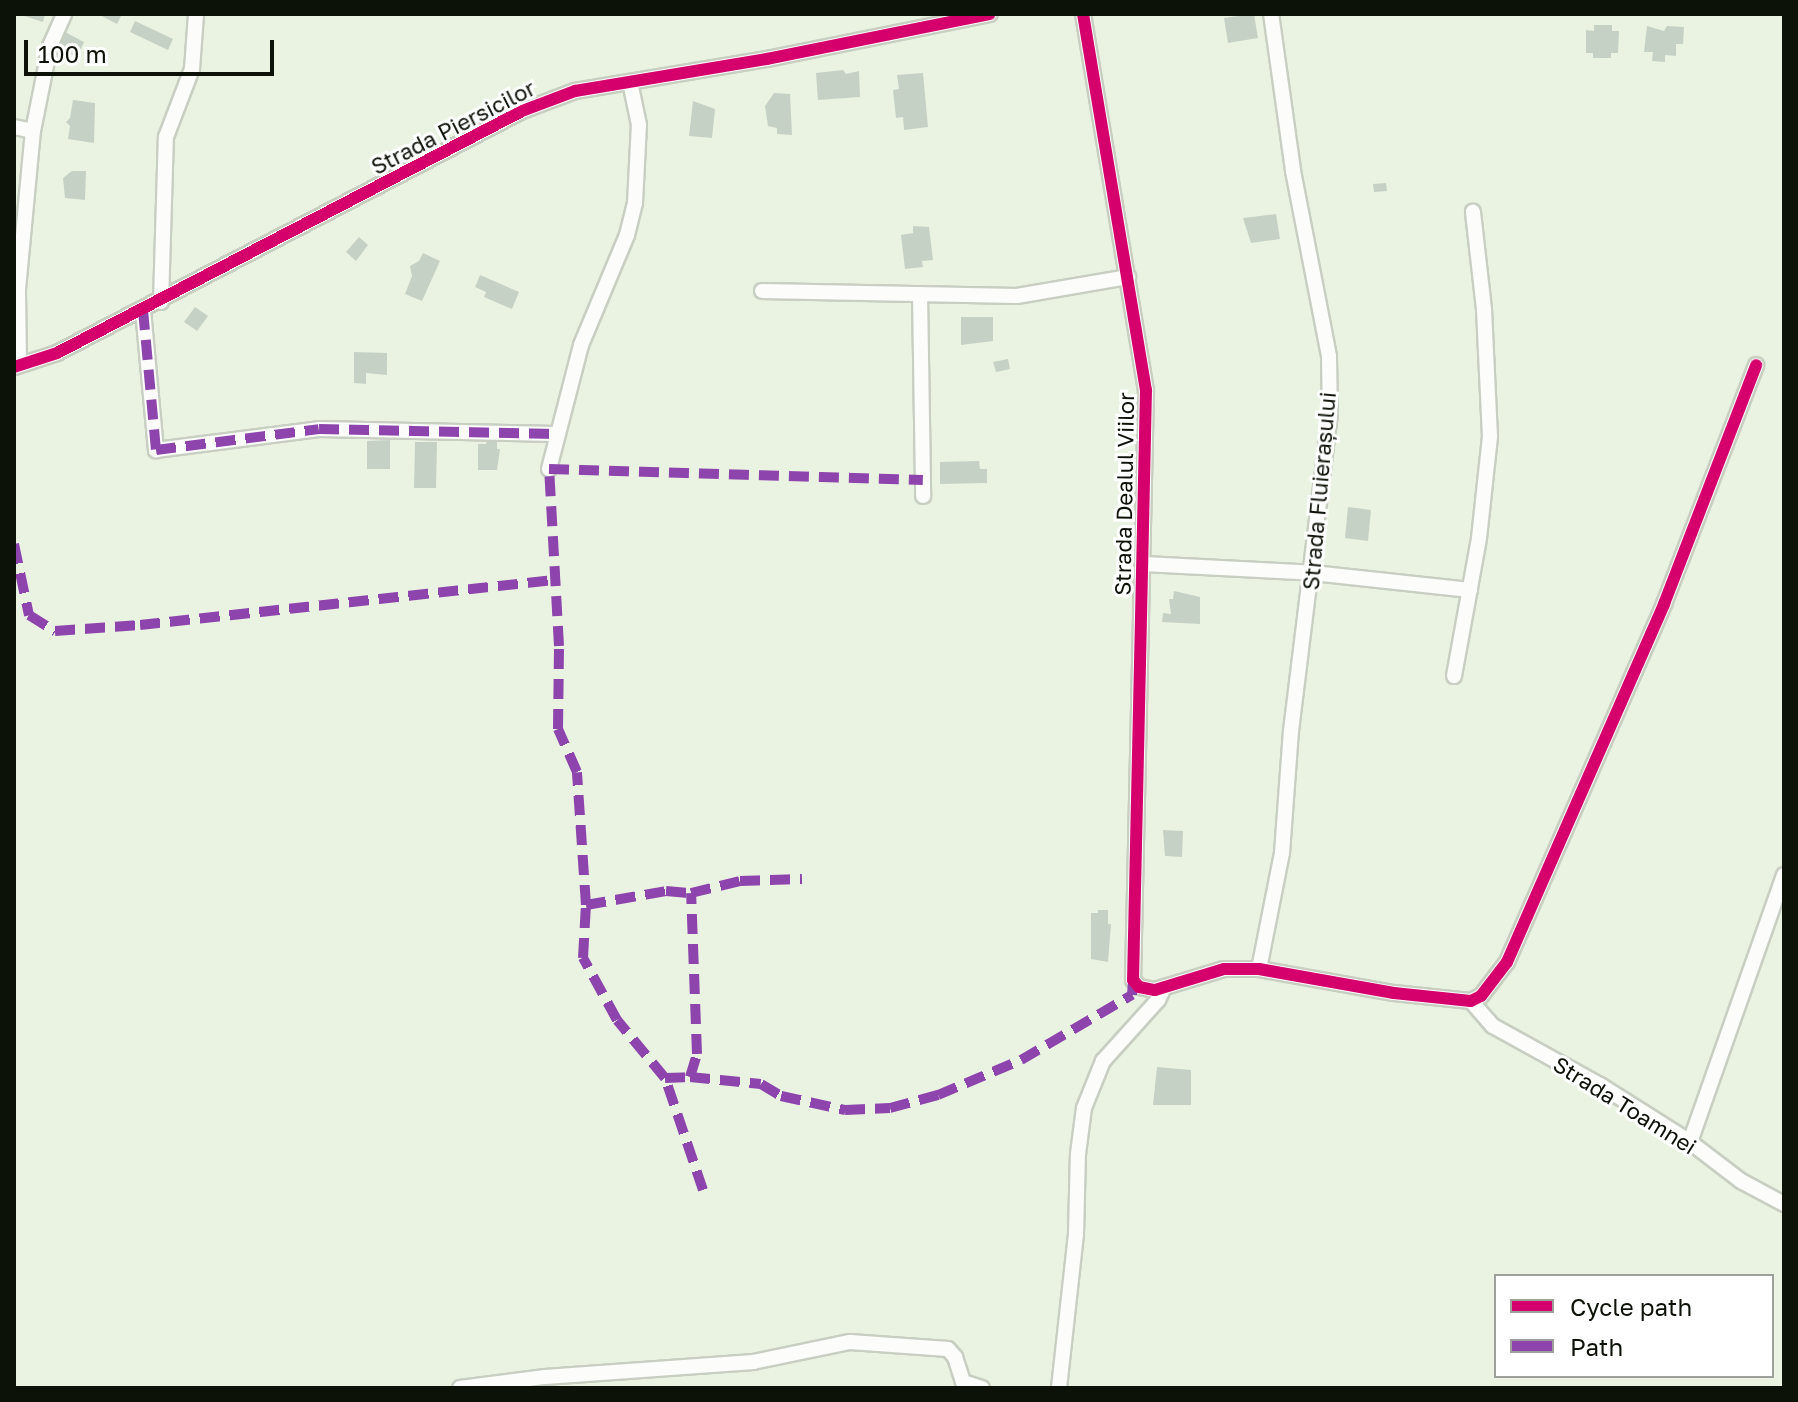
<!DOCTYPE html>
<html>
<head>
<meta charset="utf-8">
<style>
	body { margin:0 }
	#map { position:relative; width:1798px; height:1402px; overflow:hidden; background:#eaf3e2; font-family:"Golos Text",sans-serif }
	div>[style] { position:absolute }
	.building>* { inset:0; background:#c6d1c5 }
	.roads { filter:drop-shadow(2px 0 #c8cfc2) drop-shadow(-2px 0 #c8cfc2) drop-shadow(0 2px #c8cfc2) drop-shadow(0 -2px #c8cfc2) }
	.minor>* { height:14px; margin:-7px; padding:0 7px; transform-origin:7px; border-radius:7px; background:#fcfdfb }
	.quiet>* { height:10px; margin-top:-5px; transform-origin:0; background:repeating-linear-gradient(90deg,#8e44ad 0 20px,transparent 0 30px) }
	.cycleway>* { height:12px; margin:-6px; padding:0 6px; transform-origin:6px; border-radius:6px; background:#d6006c }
	span { translate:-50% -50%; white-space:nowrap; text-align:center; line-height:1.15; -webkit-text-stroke:6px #fff; paint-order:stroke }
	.street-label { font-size:22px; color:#0d1208 }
	.frame { position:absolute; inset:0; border:16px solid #0d1208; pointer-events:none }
	.legend { position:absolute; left:1494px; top:1274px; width:280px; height:104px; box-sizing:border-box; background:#fff; border:2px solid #9ea09c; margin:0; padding:10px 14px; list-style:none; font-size:24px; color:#0d1208 }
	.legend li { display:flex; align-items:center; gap:16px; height:40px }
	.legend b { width:40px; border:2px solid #9ea09c }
	.scale { position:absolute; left:24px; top:40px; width:250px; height:36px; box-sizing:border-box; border:4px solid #0d1208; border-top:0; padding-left:10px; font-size:24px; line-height:28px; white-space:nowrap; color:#0d1208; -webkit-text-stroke:6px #fff; paint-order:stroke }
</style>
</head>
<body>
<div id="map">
	<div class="building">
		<div style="clip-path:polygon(18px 14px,45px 14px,43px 22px)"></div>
		<div style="clip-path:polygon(98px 14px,122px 14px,117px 24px)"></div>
		<div style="clip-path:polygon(1254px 14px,1258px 38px,1228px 43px,1224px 18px)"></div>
		<div style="clip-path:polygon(135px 21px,173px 39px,168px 50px,130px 32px)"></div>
		<div style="clip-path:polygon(1594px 25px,1612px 25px,1612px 31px,1619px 31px,1618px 53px,1611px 53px,1611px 58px,1593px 58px,1593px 53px,1586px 53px,1586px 30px,1594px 31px)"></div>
		<div style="clip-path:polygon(1647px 26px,1664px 31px,1667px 26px,1684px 27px,1683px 44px,1676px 44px,1676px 56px,1665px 55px,1665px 62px,1652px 61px,1653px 52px,1644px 52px)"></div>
		<div style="clip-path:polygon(65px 32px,84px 42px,77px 57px,69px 53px,64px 63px,52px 58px)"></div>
		<div style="clip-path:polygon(843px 70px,846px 74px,859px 71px,860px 97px,818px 100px,816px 73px)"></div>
		<div style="clip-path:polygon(923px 73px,928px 127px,904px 130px,903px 117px,896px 118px,893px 90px,899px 89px,897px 75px)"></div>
		<div style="clip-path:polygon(774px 93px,790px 94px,792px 135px,777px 134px,777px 128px,768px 126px,765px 106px)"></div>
		<div style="clip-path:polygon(73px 100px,95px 103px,94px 143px,68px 139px,70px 126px,66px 122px,70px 118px)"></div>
		<div style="clip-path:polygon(693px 101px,715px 109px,712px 138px,689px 136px)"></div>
		<div style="clip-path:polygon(72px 171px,86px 171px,85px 200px,65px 198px,63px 178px)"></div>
		<div style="clip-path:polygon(1386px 183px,1387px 191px,1374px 192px,1373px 184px)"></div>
		<div style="clip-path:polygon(1276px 214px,1280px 239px,1251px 243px,1243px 218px)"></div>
		<div style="clip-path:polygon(913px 226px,929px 227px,933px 260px,922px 261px,923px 267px,905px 269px,901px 235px,913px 233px)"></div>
		<div style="clip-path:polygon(359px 237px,368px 245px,356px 261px,346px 252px)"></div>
		<div style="clip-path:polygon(423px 253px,440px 261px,422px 301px,405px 294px,412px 276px,410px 266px,419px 261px)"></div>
		<div style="clip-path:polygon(480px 275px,519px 292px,512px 309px,484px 297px,486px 292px,475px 287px)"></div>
		<div style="clip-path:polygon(195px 307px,208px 316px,197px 331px,184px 322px)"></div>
		<div style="clip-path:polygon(961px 317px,993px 317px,993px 341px,961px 345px)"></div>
		<div style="clip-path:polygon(354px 352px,387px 353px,387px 375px,366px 373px,366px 384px,354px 383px)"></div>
		<div style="clip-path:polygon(1008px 359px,1010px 369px,996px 372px,993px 362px)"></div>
		<div style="clip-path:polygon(390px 440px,390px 469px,367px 469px,367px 441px)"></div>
		<div style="clip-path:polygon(487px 441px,497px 441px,497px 449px,500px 449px,497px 470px,478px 470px,478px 444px,486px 444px)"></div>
		<div style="clip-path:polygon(415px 442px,437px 442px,436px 488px,414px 488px)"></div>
		<div style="clip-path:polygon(979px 461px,980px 469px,987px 469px,987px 483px,940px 484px,940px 462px)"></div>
		<div style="clip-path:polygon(1348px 507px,1371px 510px,1368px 541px,1345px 538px)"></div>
		<div style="clip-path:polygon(1174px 591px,1200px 597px,1200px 624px,1162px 622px,1163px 613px,1171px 614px,1169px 599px,1173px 599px)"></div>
		<div style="clip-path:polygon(1163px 830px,1183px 831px,1182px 857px,1165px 856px)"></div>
		<div style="clip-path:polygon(1098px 910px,1108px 910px,1108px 924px,1111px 924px,1108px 962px,1091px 959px,1091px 913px,1098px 913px)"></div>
		<div style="clip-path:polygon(1157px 1067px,1191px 1070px,1191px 1105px,1153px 1105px)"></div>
	</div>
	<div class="roads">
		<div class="minor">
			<div style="left:1083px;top:14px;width:381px;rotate:80.5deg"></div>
			<div style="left:1146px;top:390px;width:590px;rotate:91.26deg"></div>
			<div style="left:1133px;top:980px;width:9px;rotate:49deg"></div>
			<div style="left:1139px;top:987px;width:16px;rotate:11deg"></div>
			<div style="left:1155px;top:990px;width:72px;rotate:-16.9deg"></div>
			<div style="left:1224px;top:969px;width:35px"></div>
			<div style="left:1259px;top:969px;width:137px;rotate:10.1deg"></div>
			<div style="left:1394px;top:993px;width:77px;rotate:5.9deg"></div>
			<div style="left:1471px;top:1001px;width:11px;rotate:-27deg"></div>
			<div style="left:1481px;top:996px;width:43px;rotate:-52.6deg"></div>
			<div style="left:1507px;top:962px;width:391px;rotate:-66.3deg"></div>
			<div style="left:1664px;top:604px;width:256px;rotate:-68.9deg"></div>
			<div style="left:14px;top:127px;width:19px;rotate:12deg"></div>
			<div style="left:762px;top:291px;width:255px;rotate:1.1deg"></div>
			<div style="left:1017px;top:296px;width:113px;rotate:-9.7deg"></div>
			<div style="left:920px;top:294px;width:202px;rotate:89.1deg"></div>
			<div style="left:161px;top:302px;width:165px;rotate:-88.3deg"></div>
			<div style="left:166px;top:137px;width:73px;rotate:-69.1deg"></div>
			<div style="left:192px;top:69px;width:55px;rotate:-85.8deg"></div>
			<div style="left:143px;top:310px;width:141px;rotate:84.7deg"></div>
			<div style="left:156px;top:450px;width:164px;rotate:-7.3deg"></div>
			<div style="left:319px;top:429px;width:237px;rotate:1.2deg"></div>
			<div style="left:19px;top:365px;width:76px;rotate:-90.8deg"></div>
			<div style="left:18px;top:289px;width:159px;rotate:-84.6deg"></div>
			<div style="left:33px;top:131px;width:87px;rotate:-78.7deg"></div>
			<div style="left:50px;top:46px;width:35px;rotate:-66deg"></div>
			<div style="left:14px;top:367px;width:45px;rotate:-18deg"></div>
			<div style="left:57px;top:353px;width:524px;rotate:-27.49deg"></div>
			<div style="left:522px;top:111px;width:57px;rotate:-20.7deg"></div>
			<div style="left:575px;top:91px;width:195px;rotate:-9.5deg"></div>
			<div style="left:767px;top:59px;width:227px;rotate:-11.4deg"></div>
			<div style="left:549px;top:469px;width:128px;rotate:-75.5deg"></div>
			<div style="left:581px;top:345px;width:119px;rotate:-67.3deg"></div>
			<div style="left:627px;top:235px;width:33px;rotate:-76deg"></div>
			<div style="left:635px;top:203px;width:78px;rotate:-87.1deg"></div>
			<div style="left:639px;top:125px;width:44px;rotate:-101.8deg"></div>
			<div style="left:1144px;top:564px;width:169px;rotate:3deg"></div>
			<div style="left:1313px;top:573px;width:158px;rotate:6.2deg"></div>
			<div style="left:1454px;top:676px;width:140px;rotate:-79.7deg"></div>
			<div style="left:1479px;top:538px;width:102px;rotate:-83.8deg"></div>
			<div style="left:1490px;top:437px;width:128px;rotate:-92.7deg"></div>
			<div style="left:1484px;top:309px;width:98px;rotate:-96.5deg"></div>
			<div style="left:1259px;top:969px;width:118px;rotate:-78.8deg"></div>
			<div style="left:1282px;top:853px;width:122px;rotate:-85.8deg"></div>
			<div style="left:1291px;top:731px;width:318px;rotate:-83deg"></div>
			<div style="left:1330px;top:415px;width:59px;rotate:-91deg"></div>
			<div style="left:1329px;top:356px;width:189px;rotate:-101deg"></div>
			<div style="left:1293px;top:170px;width:158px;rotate:-98deg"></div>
			<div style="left:1471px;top:1001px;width:33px;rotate:49deg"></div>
			<div style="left:1493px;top:1026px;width:122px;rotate:28.9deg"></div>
			<div style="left:1600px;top:1085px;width:107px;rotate:32.3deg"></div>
			<div style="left:1690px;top:1142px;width:64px;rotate:37.4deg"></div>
			<div style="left:1741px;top:1181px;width:49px;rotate:28.1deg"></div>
			<div style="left:1690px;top:1142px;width:283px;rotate:-70.6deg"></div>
			<div style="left:460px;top:1388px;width:86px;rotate:-7.4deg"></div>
			<div style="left:545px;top:1377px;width:209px;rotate:-4.1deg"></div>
			<div style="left:753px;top:1362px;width:99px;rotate:-11.7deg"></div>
			<div style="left:850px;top:1342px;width:98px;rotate:4.1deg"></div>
			<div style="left:948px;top:1349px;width:11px;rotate:49deg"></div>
			<div style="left:955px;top:1357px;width:26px;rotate:72deg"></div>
			<div style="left:963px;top:1382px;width:20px;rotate:18deg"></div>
			<div style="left:1059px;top:1388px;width:155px;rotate:-83.7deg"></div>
			<div style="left:1076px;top:1234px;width:80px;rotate:-88.6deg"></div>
			<div style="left:1078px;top:1154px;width:46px;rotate:-82.6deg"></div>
			<div style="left:1084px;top:1108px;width:51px;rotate:-68deg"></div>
			<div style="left:1103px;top:1061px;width:82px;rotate:-48deg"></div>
			<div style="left:1158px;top:1000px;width:14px;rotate:-65deg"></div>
		</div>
	</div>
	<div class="quiet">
		<div style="left:143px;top:310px;width:141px;rotate:84.7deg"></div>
		<div style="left:156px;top:450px;width:164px;rotate:-7.3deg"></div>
		<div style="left:319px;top:429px;width:237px;rotate:1.2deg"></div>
		<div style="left:14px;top:544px;width:73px;rotate:78.1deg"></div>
		<div style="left:29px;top:615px;width:31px;rotate:32deg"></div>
		<div style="left:55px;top:631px;width:85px;rotate:-4deg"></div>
		<div style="left:140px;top:625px;width:414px;rotate:-6.2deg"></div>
		<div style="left:586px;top:905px;width:81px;rotate:-9.9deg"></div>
		<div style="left:666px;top:891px;width:25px;rotate:5deg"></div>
		<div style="left:691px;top:893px;width:50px;rotate:-13.8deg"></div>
		<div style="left:740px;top:881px;width:62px;rotate:-1.8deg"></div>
		<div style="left:690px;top:1077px;width:24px;rotate:-73deg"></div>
		<div style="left:697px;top:1054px;width:161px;rotate:-92.1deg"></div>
		<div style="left:665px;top:1078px;width:25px;rotate:-2deg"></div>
		<div style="left:690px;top:1077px;width:71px;rotate:5.6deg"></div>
		<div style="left:761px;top:1084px;width:23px;rotate:31deg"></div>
		<div style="left:781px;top:1096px;width:66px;rotate:12.3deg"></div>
		<div style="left:845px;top:1110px;width:45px;rotate:-2.5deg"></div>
		<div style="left:890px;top:1108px;width:50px;rotate:-15.2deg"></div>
		<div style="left:938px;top:1095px;width:90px;rotate:-22.9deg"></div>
		<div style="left:1021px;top:1060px;width:129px;rotate:-30.4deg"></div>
		<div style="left:1132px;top:995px;width:15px;rotate:-86deg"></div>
		<div style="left:703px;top:1190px;width:118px;rotate:-108.7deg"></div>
		<div style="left:665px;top:1078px;width:75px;rotate:-129.6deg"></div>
		<div style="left:617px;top:1020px;width:71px;rotate:-118.7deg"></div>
		<div style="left:583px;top:958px;width:53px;rotate:-86.8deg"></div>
		<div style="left:586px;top:905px;width:133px;rotate:-93.9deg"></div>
		<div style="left:577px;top:772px;width:47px;rotate:-113.8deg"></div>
		<div style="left:558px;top:729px;width:83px;rotate:-89.3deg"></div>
		<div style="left:559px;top:646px;width:177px;rotate:-93.2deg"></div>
		<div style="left:549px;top:469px;width:374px;rotate:1.7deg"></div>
	</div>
	<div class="cycleway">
		<div style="left:1083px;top:14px;width:381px;rotate:80.5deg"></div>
		<div style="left:1146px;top:390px;width:590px;rotate:91.26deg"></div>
		<div style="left:1133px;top:980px;width:9px;rotate:49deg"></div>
		<div style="left:1139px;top:987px;width:16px;rotate:11deg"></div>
		<div style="left:1155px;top:990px;width:72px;rotate:-16.9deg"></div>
		<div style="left:1224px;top:969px;width:35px"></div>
		<div style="left:1259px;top:969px;width:137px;rotate:10.1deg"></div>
		<div style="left:1394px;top:993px;width:77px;rotate:5.9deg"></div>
		<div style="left:1471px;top:1001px;width:11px;rotate:-27deg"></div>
		<div style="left:1481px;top:996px;width:43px;rotate:-52.6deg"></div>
		<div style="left:1507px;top:962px;width:391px;rotate:-66.3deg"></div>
		<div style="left:1664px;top:604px;width:256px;rotate:-68.9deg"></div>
		<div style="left:14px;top:367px;width:45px;rotate:-18deg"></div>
		<div style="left:57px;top:353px;width:524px;rotate:-27.49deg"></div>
		<div style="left:522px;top:111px;width:57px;rotate:-20.7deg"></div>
		<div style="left:575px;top:91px;width:195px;rotate:-9.5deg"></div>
		<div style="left:767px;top:59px;width:227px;rotate:-11.4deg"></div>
	</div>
	<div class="street-label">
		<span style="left:453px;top:127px;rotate:-27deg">Strada Piersicilor</span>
		<span style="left:1319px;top:491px;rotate:-85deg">Strada Fluierașului</span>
		<span style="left:1124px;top:494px;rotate:-89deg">Strada Dealul Viilor</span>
		<span style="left:1625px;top:1105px;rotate:32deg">Strada Toamnei</span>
	</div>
	<div class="frame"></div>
	<ul class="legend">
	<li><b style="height:10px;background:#d6006c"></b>Cycle path</li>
	<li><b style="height:10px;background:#8e44ad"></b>Path</li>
	</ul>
	<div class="scale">100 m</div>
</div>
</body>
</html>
